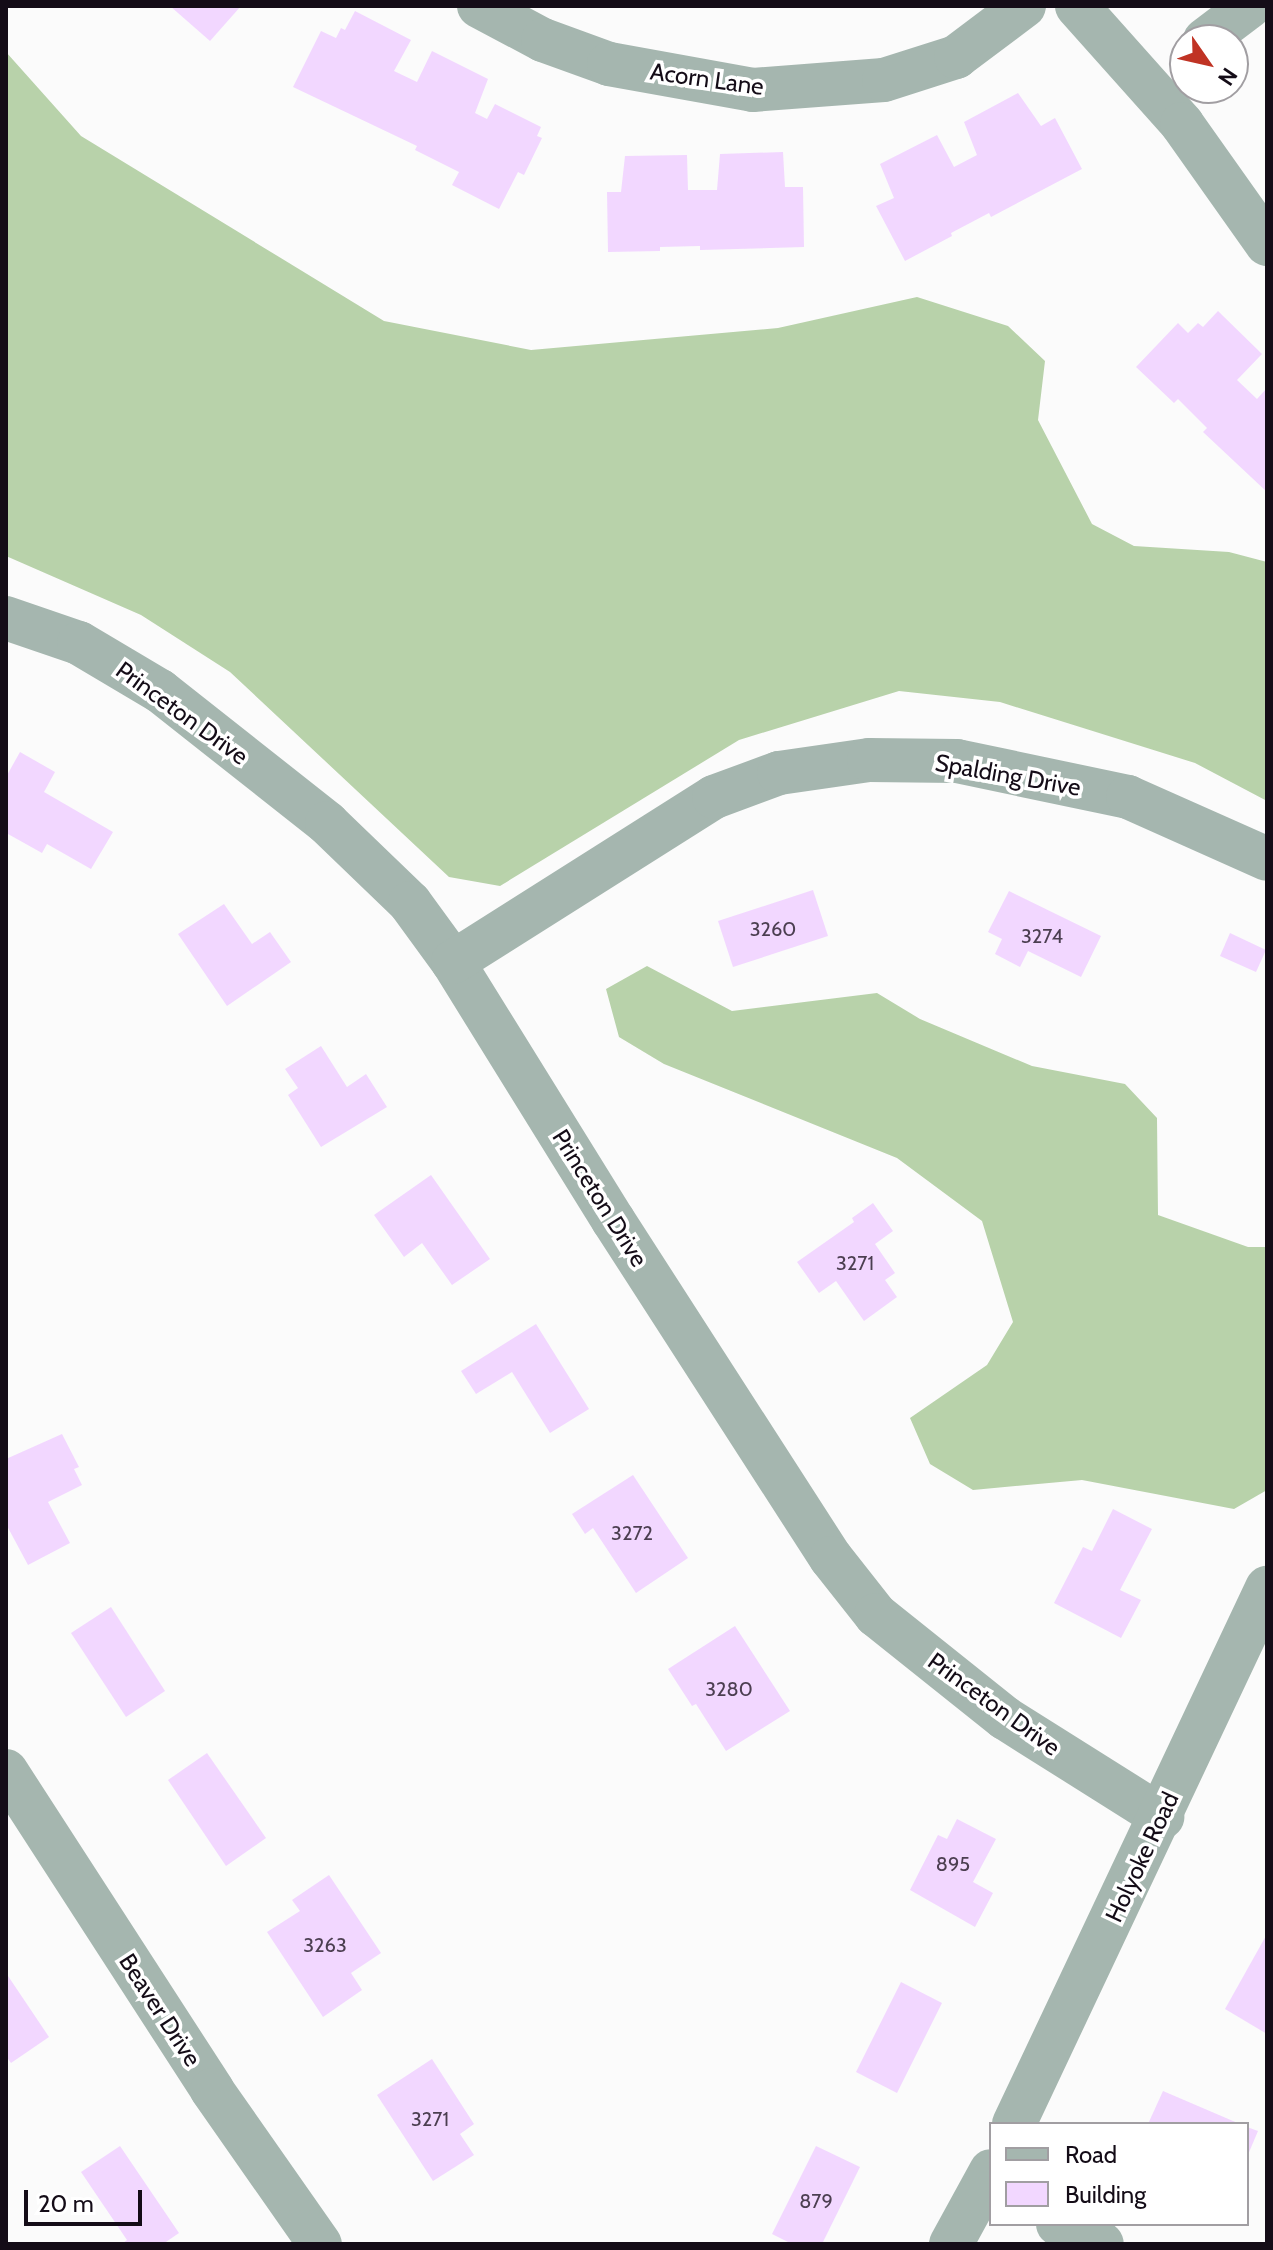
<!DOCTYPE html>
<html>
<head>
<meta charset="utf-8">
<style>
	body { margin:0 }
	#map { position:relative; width:1273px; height:2250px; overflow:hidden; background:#fbfbfb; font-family:Cabin,sans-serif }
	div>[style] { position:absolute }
	.forest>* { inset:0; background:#b8d2aa }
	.building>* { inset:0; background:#f2d7ff }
	.minor>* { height:44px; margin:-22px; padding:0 22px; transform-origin:22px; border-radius:22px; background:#a5b6af }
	span { translate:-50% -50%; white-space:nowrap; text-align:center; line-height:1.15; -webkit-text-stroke:7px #fff; paint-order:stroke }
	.number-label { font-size:20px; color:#4c3f51 }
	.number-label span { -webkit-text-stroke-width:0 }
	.street-label { font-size:24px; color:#140c17 }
	.frame { position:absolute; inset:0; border:8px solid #140c17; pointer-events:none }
	.legend { position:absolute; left:989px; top:2122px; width:260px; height:104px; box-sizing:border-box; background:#fff; border:2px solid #a19ea2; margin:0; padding:10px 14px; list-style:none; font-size:24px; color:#140c17 }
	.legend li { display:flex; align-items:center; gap:16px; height:40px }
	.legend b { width:40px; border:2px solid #a19ea2 }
	.north { position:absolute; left:1169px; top:24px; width:80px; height:80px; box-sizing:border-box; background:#fff; border:2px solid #a19ea2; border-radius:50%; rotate:124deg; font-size:22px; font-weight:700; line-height:32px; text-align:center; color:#140c17 }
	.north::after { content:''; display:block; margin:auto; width:28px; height:36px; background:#c03324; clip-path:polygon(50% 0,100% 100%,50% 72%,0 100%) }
	.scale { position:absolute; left:24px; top:2190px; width:118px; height:36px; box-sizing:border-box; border:4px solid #140c17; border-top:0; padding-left:10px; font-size:24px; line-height:28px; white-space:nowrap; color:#140c17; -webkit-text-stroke:6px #fff; paint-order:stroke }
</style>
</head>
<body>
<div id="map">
	<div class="forest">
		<div style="clip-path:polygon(6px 52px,81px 136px,384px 321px,531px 350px,778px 328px,917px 297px,1008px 326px,1045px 361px,1038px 420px,1092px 524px,1134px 546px,1229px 552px,1267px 562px,1267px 801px,1195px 763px,1000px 702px,899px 691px,739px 740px,500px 886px,449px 877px,230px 672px,141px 615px,6px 556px)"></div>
		<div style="clip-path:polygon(647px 966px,732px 1011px,877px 993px,920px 1019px,1032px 1066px,1125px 1084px,1157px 1118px,1158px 1215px,1248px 1247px,1267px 1247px,1267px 1490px,1234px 1509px,1082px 1480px,973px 1490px,930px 1464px,910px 1418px,987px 1365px,1013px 1322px,982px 1221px,897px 1158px,664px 1064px,619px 1037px,606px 989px)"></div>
	</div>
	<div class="building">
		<div style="clip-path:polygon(170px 6px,241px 6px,210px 41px)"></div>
		<div style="clip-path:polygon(355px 11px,411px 40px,394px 71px,417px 82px,432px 51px,488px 79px,475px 113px,487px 119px,495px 104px,541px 127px,537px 136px,542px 138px,524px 175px,518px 172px,499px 209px,452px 185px,459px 172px,415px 150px,417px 146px,293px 87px,321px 31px,336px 38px,341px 28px,345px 30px)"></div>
		<div style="clip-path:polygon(1018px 93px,1041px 126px,1055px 118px,1082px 169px,991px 217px,989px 213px,951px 233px,952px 236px,905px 261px,876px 206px,894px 198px,880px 164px,937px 135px,954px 167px,977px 155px,964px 122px)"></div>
		<div style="clip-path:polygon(783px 152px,785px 187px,803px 187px,804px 247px,700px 250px,700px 246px,660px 247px,660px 251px,608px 252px,607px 192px,621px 192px,625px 156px,687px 155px,688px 190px,717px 190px,720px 154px)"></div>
		<div style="clip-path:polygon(1218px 311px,1262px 354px,1237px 380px,1257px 399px,1267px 388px,1267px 492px,1203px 432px,1207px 428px,1178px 399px,1174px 403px,1136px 367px,1178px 323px,1188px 333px,1198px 323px,1203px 327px)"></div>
		<div style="clip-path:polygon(20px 752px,55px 772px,44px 792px,113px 832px,91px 869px,47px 844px,42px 853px,8px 834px,6px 838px,6px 777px)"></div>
		<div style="clip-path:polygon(813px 890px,828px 936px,733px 967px,718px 921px)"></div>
		<div style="clip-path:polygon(1009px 891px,1101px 936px,1081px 977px,1028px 951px,1020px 967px,995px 954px,1002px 939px,988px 932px)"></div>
		<div style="clip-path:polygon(224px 904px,252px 944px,270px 932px,291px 962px,227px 1006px,178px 934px)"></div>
		<div style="clip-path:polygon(1230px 933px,1266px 950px,1256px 972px,1220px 956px)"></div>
		<div style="clip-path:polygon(321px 1046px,347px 1087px,366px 1074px,387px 1107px,321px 1147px,288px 1095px,298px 1088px,285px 1069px)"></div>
		<div style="clip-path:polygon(431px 1175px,490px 1259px,452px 1285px,422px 1243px,404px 1257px,374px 1215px)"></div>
		<div style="clip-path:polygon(873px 1203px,893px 1231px,875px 1244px,895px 1273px,885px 1280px,897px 1297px,864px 1321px,836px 1281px,819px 1293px,797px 1262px,854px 1222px,852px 1218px)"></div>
		<div style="clip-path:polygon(536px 1324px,589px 1409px,550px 1433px,512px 1372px,476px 1394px,461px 1371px)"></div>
		<div style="clip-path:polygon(62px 1434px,79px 1467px,74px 1469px,82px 1485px,48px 1502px,70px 1543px,28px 1565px,6px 1524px,6px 1459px)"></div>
		<div style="clip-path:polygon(633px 1475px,688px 1558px,636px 1593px,593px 1528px,585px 1534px,572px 1514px)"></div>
		<div style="clip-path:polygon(1113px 1509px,1152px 1529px,1120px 1590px,1141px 1600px,1121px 1638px,1054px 1603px,1083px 1547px,1092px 1551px)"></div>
		<div style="clip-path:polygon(111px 1607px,165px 1691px,126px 1717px,71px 1633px)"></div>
		<div style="clip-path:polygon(735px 1626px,790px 1711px,726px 1751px,696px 1704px,692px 1706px,668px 1669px)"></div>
		<div style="clip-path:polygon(207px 1753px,266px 1838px,226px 1866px,168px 1780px)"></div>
		<div style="clip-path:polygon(957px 1819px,996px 1839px,973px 1882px,993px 1893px,975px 1927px,910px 1890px,938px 1835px,947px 1839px)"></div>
		<div style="clip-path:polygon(329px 1875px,381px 1953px,351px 1973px,362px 1990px,323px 2017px,267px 1932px,300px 1911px,292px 1900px)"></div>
		<div style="clip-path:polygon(1267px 1934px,1267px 2034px,1225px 2009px)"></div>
		<div style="clip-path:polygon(6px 1973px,49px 2037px,11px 2063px,6px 2056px)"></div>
		<div style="clip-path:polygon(901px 1982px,942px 2003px,897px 2093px,856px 2072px)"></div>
		<div style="clip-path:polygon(432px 2059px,474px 2124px,460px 2134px,474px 2155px,433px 2181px,377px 2095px)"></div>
		<div style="clip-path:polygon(1163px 2091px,1240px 2124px,1148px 2124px)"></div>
		<div style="clip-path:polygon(1247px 2127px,1258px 2131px,1247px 2157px)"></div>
		<div style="clip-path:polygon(120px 2146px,179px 2233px,163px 2244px,122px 2244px,127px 2240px,81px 2172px)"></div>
		<div style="clip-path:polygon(816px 2146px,860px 2167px,822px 2244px,792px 2244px,772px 2234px)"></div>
	</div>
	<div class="minor">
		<div style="left:479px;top:6px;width:72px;rotate:28deg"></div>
		<div style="left:543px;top:40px;width:70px;rotate:20deg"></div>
		<div style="left:609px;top:64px;width:146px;rotate:10.2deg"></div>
		<div style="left:753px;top:90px;width:131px;rotate:-4.4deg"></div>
		<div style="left:884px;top:80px;width:76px;rotate:-17.7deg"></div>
		<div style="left:956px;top:57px;width:85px;rotate:-36.9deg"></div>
		<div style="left:1077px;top:6px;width:158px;rotate:48.3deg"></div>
		<div style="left:1182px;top:124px;width:147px;rotate:54.7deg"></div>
		<div style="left:1205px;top:40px;width:56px;rotate:-37.1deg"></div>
		<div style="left:6px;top:618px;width:77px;rotate:18.9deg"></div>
		<div style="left:79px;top:643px;width:94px;rotate:30.7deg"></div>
		<div style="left:160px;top:691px;width:213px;rotate:38.3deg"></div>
		<div style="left:327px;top:823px;width:115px;rotate:43.9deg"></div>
		<div style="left:410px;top:903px;width:73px;rotate:53.9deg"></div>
		<div style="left:453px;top:962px;width:304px;rotate:58.2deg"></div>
		<div style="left:613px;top:1220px;width:402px;rotate:57.2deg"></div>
		<div style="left:831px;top:1558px;width:73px;rotate:51.7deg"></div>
		<div style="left:876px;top:1615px;width:165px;rotate:38.6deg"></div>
		<div style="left:1005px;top:1718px;width:186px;rotate:32.2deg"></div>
		<div style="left:453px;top:962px;width:309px;rotate:-32.3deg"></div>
		<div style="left:714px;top:797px;width:69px;rotate:-20.3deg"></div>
		<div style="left:779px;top:773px;width:91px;rotate:-8.2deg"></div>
		<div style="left:869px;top:760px;width:88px;rotate:0.7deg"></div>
		<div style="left:957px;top:761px;width:175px;rotate:11.9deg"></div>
		<div style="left:1128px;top:797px;width:152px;rotate:24deg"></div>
		<div style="left:6px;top:1771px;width:380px;rotate:57.1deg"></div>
		<div style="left:212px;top:2090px;width:188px;rotate:55deg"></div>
		<div style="left:1014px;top:2124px;width:593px;rotate:-64.73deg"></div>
		<div style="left:1058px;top:2224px;width:48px;rotate:24.4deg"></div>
		<div style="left:951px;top:2244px;width:83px;rotate:-61.3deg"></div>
	</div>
	<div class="number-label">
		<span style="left:773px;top:929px">3260</span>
		<span style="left:1042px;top:936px">3274</span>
		<span style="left:855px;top:1263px">3271</span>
		<span style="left:632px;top:1533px">3272</span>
		<span style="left:729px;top:1689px">3280</span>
		<span style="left:953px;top:1864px">895</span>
		<span style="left:325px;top:1945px">3263</span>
		<span style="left:430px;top:2119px">3271</span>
		<span style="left:816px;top:2201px">879</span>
	</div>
	<div class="street-label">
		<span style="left:707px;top:79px;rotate:8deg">Acorn Lane</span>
		<span style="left:182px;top:713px;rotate:36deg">Princeton Drive</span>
		<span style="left:1008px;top:775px;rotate:10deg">Spalding Drive</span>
		<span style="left:600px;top:1198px;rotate:58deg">Princeton Drive</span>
		<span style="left:994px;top:1704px;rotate:36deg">Princeton Drive</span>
		<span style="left:1142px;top:1857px;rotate:-65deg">Holyoke Road</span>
		<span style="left:160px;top:2010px;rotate:57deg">Beaver Drive</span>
	</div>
	<div class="frame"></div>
	<ul class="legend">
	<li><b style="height:10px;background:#a5b6af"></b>Road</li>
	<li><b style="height:22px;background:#f2d7ff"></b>Building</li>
	</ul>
	<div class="north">N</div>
	<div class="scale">20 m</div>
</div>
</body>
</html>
